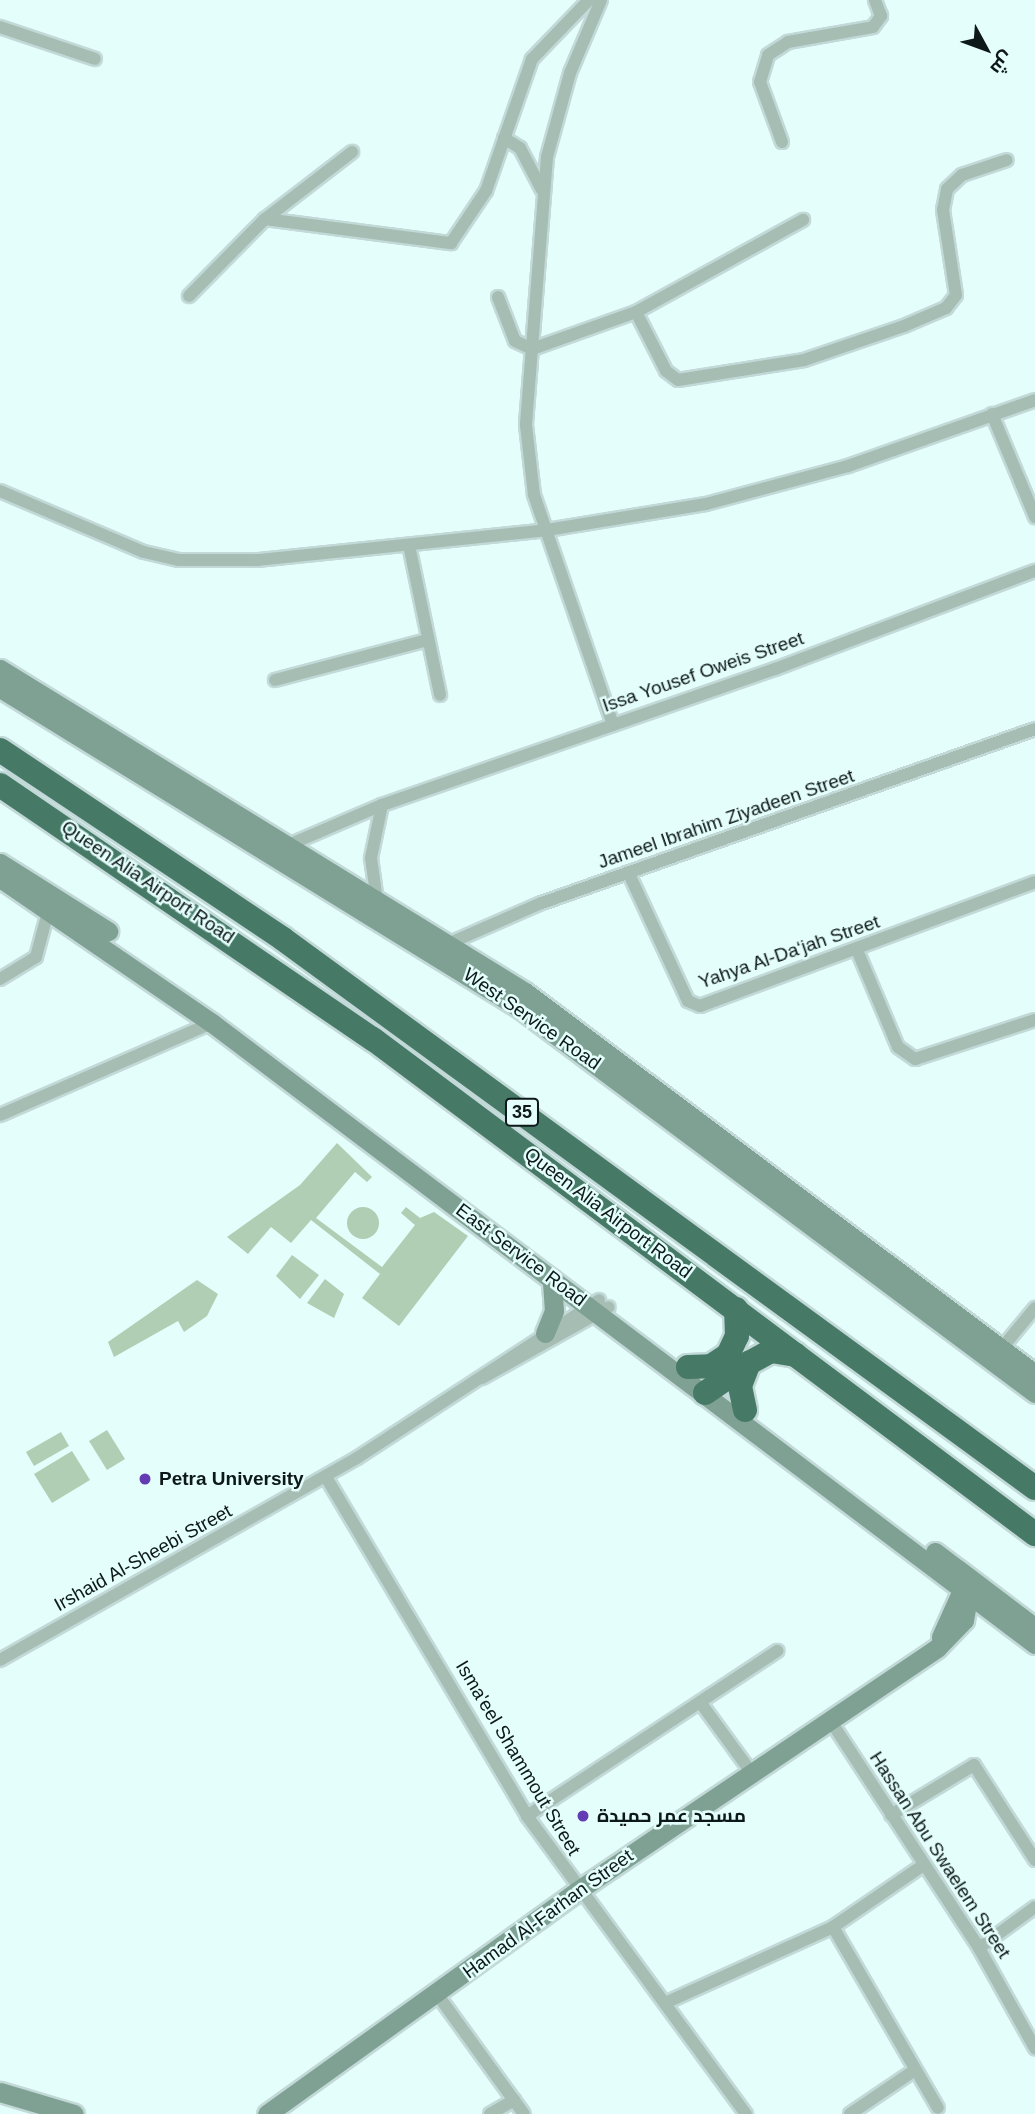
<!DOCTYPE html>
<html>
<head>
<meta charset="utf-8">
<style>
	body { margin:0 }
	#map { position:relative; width:1035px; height:2114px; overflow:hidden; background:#e4fefc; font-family:Arial,Cairo,sans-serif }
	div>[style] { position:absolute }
	.green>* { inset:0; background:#b0ceb3 }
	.round { border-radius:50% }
	.roads { filter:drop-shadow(2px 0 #c2d9d8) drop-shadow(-2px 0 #c2d9d8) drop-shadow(0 2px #c2d9d8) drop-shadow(0 -2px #c2d9d8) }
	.street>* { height:12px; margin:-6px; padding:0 6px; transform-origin:6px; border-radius:6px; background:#a6bdb4 }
	.secondary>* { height:19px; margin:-9.5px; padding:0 9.5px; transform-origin:9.5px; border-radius:9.5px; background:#7ea193 }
	.highway>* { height:24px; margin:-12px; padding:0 12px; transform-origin:12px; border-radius:12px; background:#467a67 }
	.dots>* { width:19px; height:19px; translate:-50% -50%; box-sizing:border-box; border:4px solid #e4fefc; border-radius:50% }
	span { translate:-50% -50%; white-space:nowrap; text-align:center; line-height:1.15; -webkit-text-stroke:5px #e4fefc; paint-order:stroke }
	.shield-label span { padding:2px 5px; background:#e4fefc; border:2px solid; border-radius:5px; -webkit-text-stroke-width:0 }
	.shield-label { font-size:18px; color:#0d1918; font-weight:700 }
	.street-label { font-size:19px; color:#0d1918 }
	.poi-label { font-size:19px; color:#0d1918; font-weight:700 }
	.left { translate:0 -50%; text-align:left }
	.north { position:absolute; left:951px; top:14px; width:70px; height:70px; -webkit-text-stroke:5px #e4fefc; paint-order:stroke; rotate:131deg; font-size:19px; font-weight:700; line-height:28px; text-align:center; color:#0d1918 }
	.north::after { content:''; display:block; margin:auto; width:24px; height:32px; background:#0d1918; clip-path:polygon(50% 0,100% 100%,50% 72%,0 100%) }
</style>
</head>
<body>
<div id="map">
	<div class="green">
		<div style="clip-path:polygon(337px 1143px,372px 1177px,367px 1182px,355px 1172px,316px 1218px,382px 1267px,415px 1225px,401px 1213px,406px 1207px,420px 1218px,434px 1212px,468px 1236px,399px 1326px,362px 1298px,380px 1274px,311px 1220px,291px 1243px,271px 1227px,248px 1254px,227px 1237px,300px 1185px)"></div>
		<div class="round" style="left:347px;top:1207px;width:32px;height:32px"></div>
		<div style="clip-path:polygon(292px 1255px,319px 1275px,300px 1299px,276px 1276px)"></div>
		<div style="clip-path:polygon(325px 1279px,344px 1294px,334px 1318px,307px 1303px)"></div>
		<div style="clip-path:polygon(197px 1280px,218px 1294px,207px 1316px,184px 1332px,178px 1321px,114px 1357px,108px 1342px)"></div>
		<div style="clip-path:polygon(107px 1430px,125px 1459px,107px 1470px,89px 1441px)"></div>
		<div style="clip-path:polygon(61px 1432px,69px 1446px,34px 1466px,26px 1452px)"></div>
		<div style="clip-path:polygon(72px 1451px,90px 1480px,52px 1503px,34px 1474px)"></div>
	</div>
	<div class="roads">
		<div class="street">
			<div style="left:601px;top:0;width:79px;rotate:113deg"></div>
			<div style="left:570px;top:73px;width:87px;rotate:105.3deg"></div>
			<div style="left:547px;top:157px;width:269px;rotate:94.5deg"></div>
			<div style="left:526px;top:425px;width:70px;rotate:83.5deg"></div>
			<div style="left:534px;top:495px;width:243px;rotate:71deg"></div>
			<div style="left:0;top:27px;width:100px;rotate:18.6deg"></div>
			<div style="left:504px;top:138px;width:19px;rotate:32deg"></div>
			<div style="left:520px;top:148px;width:47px;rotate:62.4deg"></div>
			<div style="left:782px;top:142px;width:64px;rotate:-110.1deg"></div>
			<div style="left:760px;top:82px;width:28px;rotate:-73deg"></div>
			<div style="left:768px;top:55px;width:24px;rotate:-33deg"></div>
			<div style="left:788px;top:42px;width:86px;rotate:-10deg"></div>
			<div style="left:873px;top:27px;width:14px;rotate:-54deg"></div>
			<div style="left:881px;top:16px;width:17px;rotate:-111deg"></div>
			<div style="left:265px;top:219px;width:188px;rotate:7.4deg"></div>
			<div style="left:451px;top:243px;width:63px;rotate:-56.1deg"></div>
			<div style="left:486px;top:191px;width:140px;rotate:-70.8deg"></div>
			<div style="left:532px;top:59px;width:82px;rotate:-46deg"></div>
			<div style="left:189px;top:296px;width:108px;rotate:-45.4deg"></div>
			<div style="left:265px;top:219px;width:110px;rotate:-37.6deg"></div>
			<div style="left:498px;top:297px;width:47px;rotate:68.9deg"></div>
			<div style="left:515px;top:341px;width:19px;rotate:25deg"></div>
			<div style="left:532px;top:349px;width:110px;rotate:-19.6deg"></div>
			<div style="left:636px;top:312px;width:191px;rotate:-28.9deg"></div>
			<div style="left:636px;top:312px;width:66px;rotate:63deg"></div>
			<div style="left:666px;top:371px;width:15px;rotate:37deg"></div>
			<div style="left:678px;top:380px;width:128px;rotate:-9deg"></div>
			<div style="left:804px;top:360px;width:106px;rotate:-18.8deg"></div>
			<div style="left:904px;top:326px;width:46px;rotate:-23.2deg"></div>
			<div style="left:946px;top:308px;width:16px;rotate:-52deg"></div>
			<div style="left:956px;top:295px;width:86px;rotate:-98.7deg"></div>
			<div style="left:943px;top:210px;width:21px;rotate:-79deg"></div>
			<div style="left:947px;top:189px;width:21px;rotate:-43deg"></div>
			<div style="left:962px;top:175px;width:47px;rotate:-18.4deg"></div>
			<div style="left:992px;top:414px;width:112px;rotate:67.3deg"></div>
			<div style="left:0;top:491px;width:156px;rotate:23deg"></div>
			<div style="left:144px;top:552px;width:36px;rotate:13deg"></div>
			<div style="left:179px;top:560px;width:79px"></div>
			<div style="left:258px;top:560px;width:291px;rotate:-5.9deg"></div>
			<div style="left:547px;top:530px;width:161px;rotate:-9.3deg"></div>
			<div style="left:706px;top:504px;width:147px;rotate:-15deg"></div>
			<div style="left:848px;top:466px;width:198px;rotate:-19.4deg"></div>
			<div style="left:409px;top:545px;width:153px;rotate:78.3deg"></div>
			<div style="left:275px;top:680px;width:154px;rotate:-14.7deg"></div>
			<div style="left:284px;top:847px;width:107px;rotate:-23.2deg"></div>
			<div style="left:382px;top:805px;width:416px;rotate:-19.1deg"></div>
			<div style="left:775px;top:669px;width:278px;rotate:-20.7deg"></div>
			<div style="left:629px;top:874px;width:140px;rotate:65.1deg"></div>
			<div style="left:688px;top:1001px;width:13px;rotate:23deg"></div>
			<div style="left:700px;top:1006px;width:357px;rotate:-20.3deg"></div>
			<div style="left:377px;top:901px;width:43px;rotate:-97.9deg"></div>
			<div style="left:371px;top:858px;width:54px;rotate:-78.3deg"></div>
			<div style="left:443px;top:946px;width:105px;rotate:-23.6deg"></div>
			<div style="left:539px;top:904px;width:526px;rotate:-19.43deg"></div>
			<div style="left:857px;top:950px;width:105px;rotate:67.1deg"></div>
			<div style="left:898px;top:1047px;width:21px;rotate:35deg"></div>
			<div style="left:915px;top:1059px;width:126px;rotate:-18deg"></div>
			<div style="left:0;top:979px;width:42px;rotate:-31.4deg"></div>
			<div style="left:36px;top:957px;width:51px;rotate:-75.1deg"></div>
			<div style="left:0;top:1115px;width:231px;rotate:-23.5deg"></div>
			<div style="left:1002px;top:1348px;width:52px;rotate:-50.5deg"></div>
			<div style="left:482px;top:1378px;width:145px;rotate:-29.2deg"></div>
			<div style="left:326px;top:1477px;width:394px;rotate:59.3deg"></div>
			<div style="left:527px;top:1816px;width:370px;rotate:53.7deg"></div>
			<div style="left:0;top:1660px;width:410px;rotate:-29.5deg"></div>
			<div style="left:357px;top:1458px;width:289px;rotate:-33.1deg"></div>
			<div style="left:700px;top:1702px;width:87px;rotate:53.9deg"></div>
			<div style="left:830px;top:1720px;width:272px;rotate:56.8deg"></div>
			<div style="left:979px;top:1948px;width:115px;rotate:60.8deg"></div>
			<div style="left:891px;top:1815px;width:97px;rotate:-31.1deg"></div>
			<div style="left:974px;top:1765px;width:113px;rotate:57.3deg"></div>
			<div style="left:527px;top:1816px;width:300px;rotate:-33.4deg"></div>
			<div style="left:922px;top:1866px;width:108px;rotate:145.6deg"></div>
			<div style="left:833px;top:1927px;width:209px;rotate:59.9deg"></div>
			<div style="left:979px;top:1948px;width:69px;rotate:-36.2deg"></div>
			<div style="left:437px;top:1994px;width:148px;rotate:54.1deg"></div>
			<div style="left:665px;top:2003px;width:184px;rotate:-24.3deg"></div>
			<div style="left:490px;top:2114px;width:28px;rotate:-30deg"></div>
			<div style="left:850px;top:2114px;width:78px;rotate:-34.1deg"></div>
		</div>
		<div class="secondary">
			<div style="left:0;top:669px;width:616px;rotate:31.6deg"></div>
			<div style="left:525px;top:992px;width:637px;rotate:36.83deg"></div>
			<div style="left:0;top:688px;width:608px;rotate:31.63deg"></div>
			<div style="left:518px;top:1007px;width:645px;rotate:36.75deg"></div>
			<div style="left:0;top:863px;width:128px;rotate:32.2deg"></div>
			<div style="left:0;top:878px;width:257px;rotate:34.4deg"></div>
			<div style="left:212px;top:1023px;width:1031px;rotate:37.04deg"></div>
			<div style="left:545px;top:1333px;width:24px;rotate:-68deg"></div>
			<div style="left:554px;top:1311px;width:32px;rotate:-94deg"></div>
			<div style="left:935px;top:1552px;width:124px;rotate:37.1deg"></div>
			<div style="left:941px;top:1637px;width:61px;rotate:-65.9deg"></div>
			<div style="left:0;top:2092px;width:77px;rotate:16.6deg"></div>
			<div style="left:267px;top:2114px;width:382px;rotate:-35.7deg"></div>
			<div style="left:577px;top:1891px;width:434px;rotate:-34deg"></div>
			<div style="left:937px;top:1648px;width:39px;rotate:-46deg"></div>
			<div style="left:964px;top:1620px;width:36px;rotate:-80deg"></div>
		</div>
		<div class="highway">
			<div style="left:0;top:750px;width:340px;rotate:33.7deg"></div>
			<div style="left:283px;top:939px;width:931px;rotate:36.13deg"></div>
			<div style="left:0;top:785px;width:451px;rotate:34.3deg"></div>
			<div style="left:373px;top:1039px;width:827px;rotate:36.79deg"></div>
			<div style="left:688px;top:1367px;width:23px;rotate:-2deg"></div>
			<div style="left:711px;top:1366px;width:20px;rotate:-33deg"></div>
			<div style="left:728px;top:1355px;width:21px;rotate:-65deg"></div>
			<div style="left:737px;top:1336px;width:27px;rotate:-92deg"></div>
			<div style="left:705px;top:1393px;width:53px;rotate:-34.3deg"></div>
			<div style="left:745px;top:1410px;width:25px;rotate:-102deg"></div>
			<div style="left:740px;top:1386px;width:25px;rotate:-69deg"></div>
			<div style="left:749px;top:1363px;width:25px;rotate:-29deg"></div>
			<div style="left:771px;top:1351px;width:25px;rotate:9deg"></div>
		</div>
	</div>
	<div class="dots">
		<div style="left:145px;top:1479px;background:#633cb4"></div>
		<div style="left:583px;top:1816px;background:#633cb4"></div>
	</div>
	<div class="shield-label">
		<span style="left:522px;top:1112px">35</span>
	</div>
	<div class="street-label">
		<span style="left:703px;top:672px;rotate:-19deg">Issa Yousef Oweis Street</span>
		<span style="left:726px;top:819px;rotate:-19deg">Jameel Ibrahim Ziyadeen Street</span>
		<span style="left:148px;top:882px;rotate:34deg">Queen Alia Airport Road</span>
		<span style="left:789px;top:952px;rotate:-19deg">Yahya Al-Da‘jah Street</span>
		<span style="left:532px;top:1019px;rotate:35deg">West Service Road</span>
		<span style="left:608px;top:1213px;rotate:37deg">Queen Alia Airport Road</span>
		<span style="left:521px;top:1255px;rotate:37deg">East Service Road</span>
		<span style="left:143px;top:1558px;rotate:-29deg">Irshaid Al-Sheebi Street</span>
		<span style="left:518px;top:1758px;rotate:59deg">Isma'eel Shammout Street</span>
		<span style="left:940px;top:1855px;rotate:57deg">Hassan Abu Swaelem Street</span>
		<span style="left:548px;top:1914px;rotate:-36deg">Hamad Al-Farhan Street</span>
	</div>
	<div class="poi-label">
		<span class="left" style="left:159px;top:1479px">Petra University</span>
		<span class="left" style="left:597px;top:1816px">مسجد عمر حميدة</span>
	</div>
	<div class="north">ش</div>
</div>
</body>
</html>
